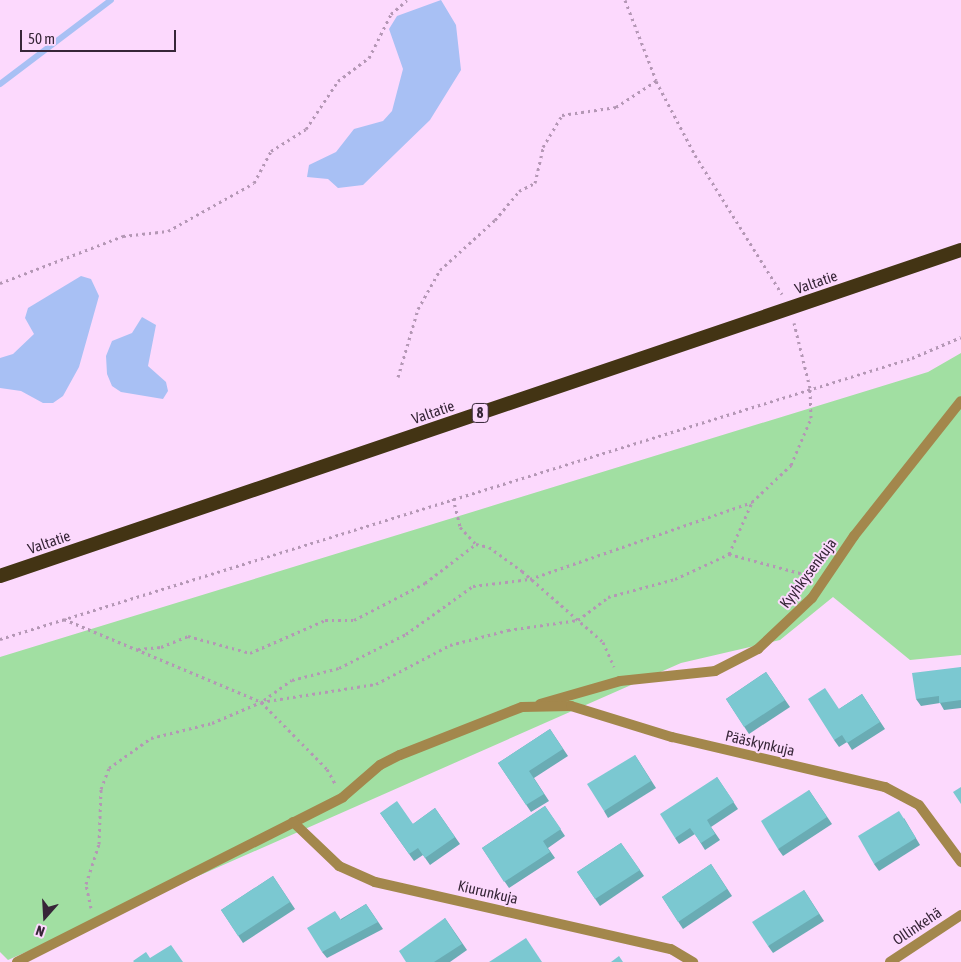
<!DOCTYPE html>
<html>
<head>
<meta charset="utf-8">
<style>
	body { margin:0 }
	#map { position:relative; width:961px; height:962px; overflow:hidden; background:#fcd9fd; font-family:"Asap Condensed",sans-serif }
	div>[style] { position:absolute }
	.green>* { inset:0; background:#a1dfa2 }
	.water>* { inset:0; background:#a8c0f4 }
	.stream>* { height:6px; margin:-3px; padding:0 3px; transform-origin:3px; border-radius:3px; background:#a8c0f4 }
	.path>* { height:3px; margin-top:-1.5px; transform-origin:0; background:repeating-linear-gradient(90deg,#b497b5 0 2.5px,transparent 0 6.5px) }
	.service>* { height:10px; margin:-5px; padding:0 5px; transform-origin:5px; border-radius:5px; background:#a3874c }
	.minor>* { height:10px; margin:-5px; padding:0 5px; transform-origin:5px; border-radius:5px; background:#a3874c }
	.trunk>* { height:14px; margin:-7px; padding:0 7px; transform-origin:7px; border-radius:7px; background:#433414 }
	.wall>* { inset:0; background:#6aacb4 }
	.building>* { inset:0; background:#7bc8d1 }
	span { translate:-50% -50%; white-space:nowrap; text-align:center; line-height:1.15; -webkit-text-stroke:4px #fcd9fd; paint-order:stroke }
	.shield-label span { padding:1px 4px; background:#fcd9fd; border:1px solid; border-radius:4px; -webkit-text-stroke-width:0 }
	.shield-label { font-size:14px; color:#372638; font-weight:700 }
	.street-label { font-size:15px; color:#372638 }
	.north { position:absolute; left:20px; top:892px; width:50px; height:50px; -webkit-text-stroke:4px #fcd9fd; paint-order:stroke; rotate:199deg; font-size:14px; font-weight:700; line-height:20px; text-align:center; color:#372638 }
	.north::after { content:''; display:block; margin:auto; width:18px; height:22px; background:#372638; clip-path:polygon(50% 0,100% 100%,50% 72%,0 100%) }
	.scale { position:absolute; left:20px; top:30px; width:156px; height:22px; box-sizing:border-box; border:2px solid #372638; border-top:0; padding-left:6px; font-size:15px; line-height:18px; white-space:nowrap; color:#372638; -webkit-text-stroke:4px #fcd9fd; paint-order:stroke }
</style>
</head>
<body>
<div id="map">
	<div class="green">
		<div style="clip-path:polygon(961px 353px,961px 655px,910px 660px,833px 597px,780px 640px,681px 663px,8px 960px,0 952px,0 657px,928px 372px)"></div>
	</div>
	<div class="water">
		<div style="clip-path:polygon(441px 0,456px 25px,461px 70px,430px 120px,363px 185px,338px 188px,328px 179px,307px 177px,309px 165px,336px 152px,354px 129px,383px 121px,392px 111px,403px 69px,389px 29px,397px 16px)"></div>
		<div style="clip-path:polygon(81px 276px,91px 279px,99px 296px,79px 367px,63px 396px,53px 403px,43px 403px,21px 391px,0 388px,0 358px,13px 354px,34px 334px,25px 318px,28px 308px)"></div>
		<div style="clip-path:polygon(142px 317px,156px 325px,148px 366px,166px 382px,168px 391px,163px 399px,121px 392px,112px 386px,107px 374px,106px 356px,112px 341px,132px 333px)"></div>
	</div>
	<div class="stream">
		<div style="left:0;top:84px;width:139px;rotate:-37.1deg"></div>
	</div>
	<div class="path">
		<div style="left:625px;top:0;width:86px;rotate:68.8deg"></div>
		<div style="left:0;top:283px;width:132px;rotate:-20.9deg"></div>
		<div style="left:123px;top:236px;width:45px;rotate:-6.3deg"></div>
		<div style="left:168px;top:231px;width:98px;rotate:-29.2deg"></div>
		<div style="left:254px;top:183px;width:36px;rotate:-62deg"></div>
		<div style="left:271px;top:151px;width:41px;rotate:-32.2deg"></div>
		<div style="left:306px;top:129px;width:58px;rotate:-56.3deg"></div>
		<div style="left:338px;top:81px;width:39px;rotate:-37deg"></div>
		<div style="left:369px;top:58px;width:49px;rotate:-63.4deg"></div>
		<div style="left:391px;top:14px;width:21px;rotate:-41deg"></div>
		<div style="left:398px;top:377px;width:71px;rotate:-73.6deg"></div>
		<div style="left:418px;top:309px;width:45px;rotate:-60.6deg"></div>
		<div style="left:440px;top:270px;width:74px;rotate:-42.3deg"></div>
		<div style="left:495px;top:220px;width:38px;rotate:-50deg"></div>
		<div style="left:519px;top:191px;width:18px;rotate:-27deg"></div>
		<div style="left:535px;top:183px;width:37px;rotate:-77deg"></div>
		<div style="left:543px;top:147px;width:37px;rotate:-59deg"></div>
		<div style="left:562px;top:115px;width:55px;rotate:-8.4deg"></div>
		<div style="left:616px;top:107px;width:48px;rotate:-33deg"></div>
		<div style="left:656px;top:81px;width:84px;rotate:62.2deg"></div>
		<div style="left:695px;top:155px;width:164px;rotate:58deg"></div>
		<div style="left:453px;top:498px;width:30px;rotate:76deg"></div>
		<div style="left:460px;top:527px;width:23px;rotate:47deg"></div>
		<div style="left:476px;top:544px;width:13px;rotate:13deg"></div>
		<div style="left:489px;top:547px;width:41px;rotate:36deg"></div>
		<div style="left:522px;top:571px;width:108px;rotate:41.2deg"></div>
		<div style="left:603px;top:642px;width:27px;rotate:66deg"></div>
		<div style="left:729px;top:554px;width:57px;rotate:-66.1deg"></div>
		<div style="left:752px;top:502px;width:54px;rotate:-43.5deg"></div>
		<div style="left:791px;top:465px;width:51px;rotate:-66.9deg"></div>
		<div style="left:811px;top:418px;width:30px;rotate:-92deg"></div>
		<div style="left:810px;top:388px;width:67px;rotate:-103.8deg"></div>
		<div style="left:64px;top:619px;width:214px;rotate:22.8deg"></div>
		<div style="left:261px;top:702px;width:94px;rotate:45.4deg"></div>
		<div style="left:327px;top:769px;width:18px;rotate:61deg"></div>
		<div style="left:0;top:639px;width:954px;rotate:-17.12deg"></div>
		<div style="left:912px;top:358px;width:53px;rotate:-23.2deg"></div>
		<div style="left:138px;top:649px;width:23px;rotate:-5deg"></div>
		<div style="left:161px;top:647px;width:29px;rotate:-22deg"></div>
		<div style="left:188px;top:636px;width:64px;rotate:15.3deg"></div>
		<div style="left:250px;top:653px;width:82px;rotate:-23.7deg"></div>
		<div style="left:325px;top:620px;width:29px"></div>
		<div style="left:354px;top:620px;width:80px;rotate:-27.5deg"></div>
		<div style="left:425px;top:583px;width:64px;rotate:-37.4deg"></div>
		<div style="left:264px;top:700px;width:34px;rotate:-36deg"></div>
		<div style="left:292px;top:680px;width:49px;rotate:-14.3deg"></div>
		<div style="left:339px;top:668px;width:75px;rotate:-26.9deg"></div>
		<div style="left:406px;top:634px;width:82px;rotate:-35.6deg"></div>
		<div style="left:473px;top:586px;width:57px;rotate:-7deg"></div>
		<div style="left:530px;top:579px;width:235px;rotate:-19.1deg"></div>
		<div style="left:91px;top:908px;width:25px;rotate:-102deg"></div>
		<div style="left:86px;top:884px;width:42px;rotate:-72deg"></div>
		<div style="left:99px;top:844px;width:55px;rotate:-87.9deg"></div>
		<div style="left:101px;top:789px;width:22px;rotate:-69deg"></div>
		<div style="left:109px;top:768px;width:52px;rotate:-35.5deg"></div>
		<div style="left:151px;top:738px;width:63px;rotate:-13.8deg"></div>
		<div style="left:212px;top:723px;width:53px;rotate:-23.2deg"></div>
		<div style="left:261px;top:702px;width:116px;rotate:-8.9deg"></div>
		<div style="left:376px;top:684px;width:84px;rotate:-27.8deg"></div>
		<div style="left:450px;top:645px;width:60px;rotate:-14.5deg"></div>
		<div style="left:508px;top:630px;width:71px;rotate:-8.1deg"></div>
		<div style="left:578px;top:620px;width:38px;rotate:-37deg"></div>
		<div style="left:608px;top:597px;width:69px;rotate:-15deg"></div>
		<div style="left:675px;top:579px;width:60px;rotate:-24.8deg"></div>
		<div style="left:729px;top:554px;width:85px;rotate:15deg"></div>
	</div>
	<div class="service">
		<div style="left:17px;top:962px;width:365px;rotate:-26.8deg"></div>
		<div style="left:343px;top:797px;width:49px;rotate:-40.9deg"></div>
		<div style="left:380px;top:765px;width:22px;rotate:-27deg"></div>
		<div style="left:400px;top:755px;width:131px;rotate:-21.5deg"></div>
	</div>
	<div class="minor">
		<div style="left:540px;top:704px;width:83px;rotate:-16deg"></div>
		<div style="left:620px;top:681px;width:96px;rotate:-6deg"></div>
		<div style="left:715px;top:671px;width:48px;rotate:-27.1deg"></div>
		<div style="left:758px;top:649px;width:74px;rotate:-43.4deg"></div>
		<div style="left:812px;top:598px;width:75px;rotate:-55.9deg"></div>
		<div style="left:854px;top:536px;width:172px;rotate:-51.6deg"></div>
		<div style="left:522px;top:707px;width:49px;rotate:-1.2deg"></div>
		<div style="left:571px;top:706px;width:106px;rotate:17.1deg"></div>
		<div style="left:672px;top:737px;width:219px;rotate:13.2deg"></div>
		<div style="left:885px;top:787px;width:38px;rotate:28deg"></div>
		<div style="left:919px;top:805px;width:71px;rotate:53.6deg"></div>
		<div style="left:293px;top:822px;width:64px;rotate:43.7deg"></div>
		<div style="left:339px;top:866px;width:39px;rotate:24deg"></div>
		<div style="left:375px;top:882px;width:303px;rotate:12.8deg"></div>
		<div style="left:671px;top:949px;width:26px;rotate:31deg"></div>
		<div style="left:890px;top:962px;width:85px;rotate:-33.5deg"></div>
	</div>
	<div class="trunk">
		<div style="left:0;top:576px;width:1015px;rotate:-18.74deg"></div>
	</div>
	<div class="wall">
		<div style="clip-path:polygon(961px 667px,961px 708px,944px 710px,940px 703px,921px 706px,916px 699px)"></div>
		<div style="clip-path:polygon(766px 672px,790px 707px,749px 734px,726px 699px)"></div>
		<div style="clip-path:polygon(862px 694px,885px 729px,852px 750px,847px 742px,839px 747px,834px 740px,839px 709px)"></div>
		<div style="clip-path:polygon(550px 729px,568px 756px,534px 778px,549px 801px,531px 812px,498px 763px)"></div>
		<div style="clip-path:polygon(635px 755px,656px 788px,608px 818px,604px 811px)"></div>
		<div style="clip-path:polygon(717px 777px,738px 809px,711px 827px,720px 840px,705px 850px,695px 834px,679px 844px,675px 838px)"></div>
		<div style="clip-path:polygon(809px 790px,832px 824px,783px 856px,778px 849px)"></div>
		<div style="clip-path:polygon(545px 806px,565px 836px,548px 848px,555px 858px,509px 888px,482px 848px)"></div>
		<div style="clip-path:polygon(435px 808px,460px 844px,430px 865px,423px 855px,414px 861px,380px 813px,413px 824px)"></div>
		<div style="clip-path:polygon(904px 818px,920px 845px,879px 871px,874px 864px)"></div>
		<div style="clip-path:polygon(621px 843px,644px 876px,600px 906px,577px 872px)"></div>
		<div style="clip-path:polygon(711px 864px,732px 896px,683px 929px,662px 897px)"></div>
		<div style="clip-path:polygon(273px 876px,295px 909px,243px 943px,221px 910px)"></div>
		<div style="clip-path:polygon(804px 890px,824px 921px,773px 953px,768px 946px)"></div>
		<div style="clip-path:polygon(366px 904px,383px 929px,327px 958px,322px 952px,341px 919px)"></div>
		<div style="clip-path:polygon(445px 918px,467px 950px,450px 962px,406px 962px)"></div>
	</div>
	<div class="building">
		<div style="clip-path:polygon(961px 667px,961px 700px,939px 703px,939px 696px,916px 699px,912px 673px)"></div>
		<div style="clip-path:polygon(766px 672px,785px 700px,744px 727px,726px 699px)"></div>
		<div style="clip-path:polygon(825px 688px,839px 709px,862px 694px,880px 722px,847px 743px,842px 735px,834px 740px,808px 699px)"></div>
		<div style="clip-path:polygon(550px 729px,563px 749px,529px 771px,544px 794px,526px 805px,498px 763px)"></div>
		<div style="clip-path:polygon(635px 755px,651px 781px,604px 811px,587px 784px)"></div>
		<div style="clip-path:polygon(717px 777px,734px 802px,707px 820px,715px 834px,701px 843px,690px 828px,675px 838px,660px 814px)"></div>
		<div style="clip-path:polygon(961px 787px,961px 804px,953px 792px)"></div>
		<div style="clip-path:polygon(809px 790px,827px 817px,778px 849px,761px 821px)"></div>
		<div style="clip-path:polygon(397px 801px,413px 824px,435px 808px,455px 837px,425px 858px,418px 848px,409px 854px,380px 813px)"></div>
		<div style="clip-path:polygon(545px 806px,561px 829px,543px 841px,550px 852px,504px 882px,482px 848px)"></div>
		<div style="clip-path:polygon(899px 811px,916px 838px,874px 864px,858px 836px)"></div>
		<div style="clip-path:polygon(621px 843px,640px 870px,595px 899px,577px 872px)"></div>
		<div style="clip-path:polygon(711px 864px,727px 889px,678px 922px,662px 897px)"></div>
		<div style="clip-path:polygon(273px 876px,290px 902px,238px 936px,221px 910px)"></div>
		<div style="clip-path:polygon(804px 890px,819px 914px,768px 946px,752px 922px)"></div>
		<div style="clip-path:polygon(366px 904px,378px 922px,322px 952px,307px 928px,335px 911px,341px 920px)"></div>
		<div style="clip-path:polygon(445px 918px,462px 944px,434px 962px,406px 962px,399px 951px)"></div>
		<div style="clip-path:polygon(526px 938px,542px 962px,489px 962px)"></div>
		<div style="clip-path:polygon(171px 945px,183px 962px,134px 962px,133px 961px,146px 952px,150px 958px)"></div>
		<div style="clip-path:polygon(619px 956px,623px 962px,611px 962px)"></div>
	</div>
	<div class="shield-label">
		<span style="left:480px;top:413px">8</span>
	</div>
	<div class="street-label">
		<span style="left:816px;top:282px;rotate:-19deg">Valtatie</span>
		<span style="left:433px;top:412px;rotate:-19deg">Valtatie</span>
		<span style="left:49px;top:542px;rotate:-19deg">Valtatie</span>
		<span style="left:808px;top:573px;rotate:-53deg">Kyyhkysenkuja</span>
		<span style="left:760px;top:743px;rotate:13deg">Pääskynkuja</span>
		<span style="left:488px;top:892px;rotate:13deg">Kiurunkuja</span>
		<span style="left:917px;top:926px;rotate:-34deg">Ollinkehä</span>
	</div>
	<div class="north">N</div>
	<div class="scale">50 m</div>
</div>
</body>
</html>
